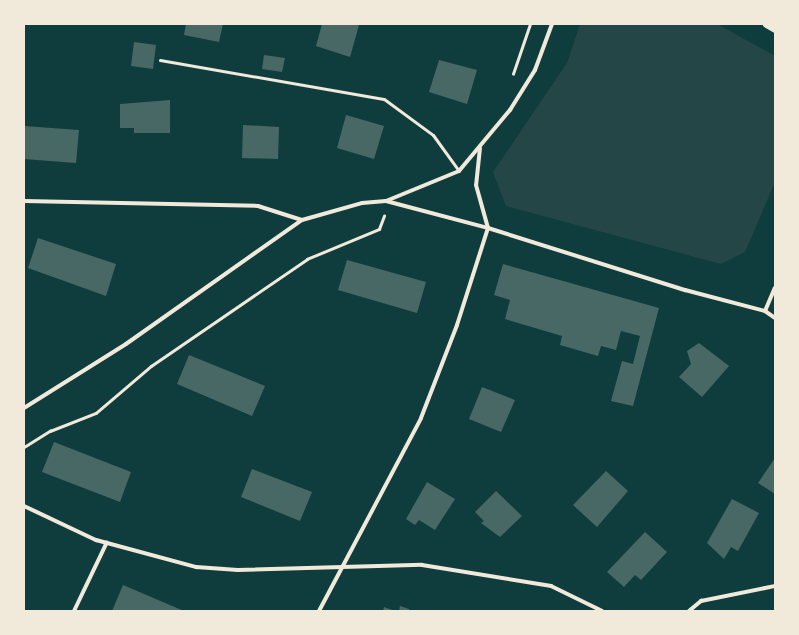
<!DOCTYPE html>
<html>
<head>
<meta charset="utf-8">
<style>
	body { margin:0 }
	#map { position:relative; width:799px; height:635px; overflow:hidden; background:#0f3d3e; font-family:Ubuntu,sans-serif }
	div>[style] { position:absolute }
	.green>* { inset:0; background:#244646 }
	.building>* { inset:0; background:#486865 }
	.path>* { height:2.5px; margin:-1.25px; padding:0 1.25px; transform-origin:1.25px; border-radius:1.25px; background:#f1e9da }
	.service>* { height:3px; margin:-1.5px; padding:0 1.5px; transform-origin:1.5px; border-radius:1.5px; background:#f1e9da }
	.minor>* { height:4px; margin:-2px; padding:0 2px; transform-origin:2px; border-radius:2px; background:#f1e9da }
	.tertiary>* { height:7px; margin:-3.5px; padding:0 3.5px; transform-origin:3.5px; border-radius:3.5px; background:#f1e9da }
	span { translate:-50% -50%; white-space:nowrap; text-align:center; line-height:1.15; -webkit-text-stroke:3px #f1e9da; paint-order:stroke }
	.frame { position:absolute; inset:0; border:25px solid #f1e9da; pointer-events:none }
</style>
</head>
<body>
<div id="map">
	<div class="green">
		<div style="clip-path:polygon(580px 24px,717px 24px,775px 56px,775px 182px,745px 252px,721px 264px,506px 206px,493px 172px,567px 63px)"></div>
	</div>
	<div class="building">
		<div style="clip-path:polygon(186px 24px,223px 24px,219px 42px,184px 35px)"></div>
		<div style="clip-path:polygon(322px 24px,359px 25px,350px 57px,316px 46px)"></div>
		<div style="clip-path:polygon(134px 42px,156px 45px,153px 69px,131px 66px)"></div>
		<div style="clip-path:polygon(264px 55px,285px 58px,282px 72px,262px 69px)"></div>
		<div style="clip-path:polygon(439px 60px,477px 70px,467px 104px,429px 92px)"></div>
		<div style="clip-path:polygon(170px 100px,170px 133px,134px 133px,134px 128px,120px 128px,120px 104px)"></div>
		<div style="clip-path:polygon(346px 115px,384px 126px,374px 159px,337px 148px)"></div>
		<div style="clip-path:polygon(243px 125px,279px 127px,278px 159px,242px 158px)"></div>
		<div style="clip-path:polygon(24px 126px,79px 130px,76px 163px,24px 159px)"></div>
		<div style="clip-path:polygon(38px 238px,116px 264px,106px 296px,28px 268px)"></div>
		<div style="clip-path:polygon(347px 260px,426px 282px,417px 313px,338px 290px)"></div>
		<div style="clip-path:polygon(503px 264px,659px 308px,633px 406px,611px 401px,622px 361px,633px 364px,640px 336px,621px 331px,616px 350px,601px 346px,598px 356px,560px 345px,562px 336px,505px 319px,510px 300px,494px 295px)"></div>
		<div style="clip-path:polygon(699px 343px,729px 366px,702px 397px,679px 377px,691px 364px,687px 351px)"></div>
		<div style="clip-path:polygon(189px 355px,265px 386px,252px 416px,177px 384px)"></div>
		<div style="clip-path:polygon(482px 387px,515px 400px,501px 432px,469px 419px)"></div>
		<div style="clip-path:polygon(54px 442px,131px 472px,120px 502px,42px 472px)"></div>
		<div style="clip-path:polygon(775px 458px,775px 494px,758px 483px)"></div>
		<div style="clip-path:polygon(252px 469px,312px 492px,300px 521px,241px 497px)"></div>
		<div style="clip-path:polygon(606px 471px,628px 491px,597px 527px,573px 505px)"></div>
		<div style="clip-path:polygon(427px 482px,455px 499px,435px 530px,419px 520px,415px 525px,406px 519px)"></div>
		<div style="clip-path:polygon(496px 491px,522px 516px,500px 537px,481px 523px,484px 521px,475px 512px)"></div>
		<div style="clip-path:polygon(732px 499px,759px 513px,738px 551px,731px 547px,724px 559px,707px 543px)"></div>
		<div style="clip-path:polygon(645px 532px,667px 552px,641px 580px,635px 575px,624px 587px,607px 572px)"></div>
		<div style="clip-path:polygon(123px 585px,184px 611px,112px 611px)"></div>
		<div style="clip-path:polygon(400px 606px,409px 609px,409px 611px,399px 611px)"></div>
		<div style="clip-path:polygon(384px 607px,395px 611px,383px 611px)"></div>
	</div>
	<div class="path">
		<div style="left:513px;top:74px;width:53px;rotate:-71.2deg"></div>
		<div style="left:24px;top:447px;width:31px;rotate:-32deg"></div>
		<div style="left:50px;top:431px;width:49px;rotate:-21.4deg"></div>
		<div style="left:96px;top:413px;width:72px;rotate:-40.5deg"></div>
		<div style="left:151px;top:366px;width:189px;rotate:-34.4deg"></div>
		<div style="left:307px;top:259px;width:78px;rotate:-22.6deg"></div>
		<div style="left:379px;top:229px;width:14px;rotate:-69deg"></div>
	</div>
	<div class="service">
		<div style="left:160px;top:60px;width:227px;rotate:9.9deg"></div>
		<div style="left:384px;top:99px;width:61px;rotate:36.3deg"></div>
		<div style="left:433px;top:135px;width:44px;rotate:54.2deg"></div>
	</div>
	<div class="minor">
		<div style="left:480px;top:148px;width:37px;rotate:96deg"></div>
		<div style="left:476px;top:185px;width:45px;rotate:74.4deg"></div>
		<div style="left:24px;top:201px;width:234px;rotate:1.2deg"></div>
		<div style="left:258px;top:206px;width:46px;rotate:17.7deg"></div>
		<div style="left:302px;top:220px;width:62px;rotate:-15.8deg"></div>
		<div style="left:362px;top:203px;width:24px;rotate:-5deg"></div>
		<div style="left:386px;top:201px;width:106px;rotate:14.8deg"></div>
		<div style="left:488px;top:228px;width:207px;rotate:17.5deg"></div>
		<div style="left:685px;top:290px;width:83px;rotate:14.7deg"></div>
		<div style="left:765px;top:311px;width:12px;rotate:35deg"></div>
		<div style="left:386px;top:201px;width:79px;rotate:-22.3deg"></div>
		<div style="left:459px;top:171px;width:80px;rotate:-50.1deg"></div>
		<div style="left:510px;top:110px;width:47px;rotate:-58deg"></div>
		<div style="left:535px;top:70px;width:49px;rotate:-69.7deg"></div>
		<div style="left:765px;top:311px;width:25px;rotate:-67deg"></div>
		<div style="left:24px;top:408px;width:120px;rotate:-32.1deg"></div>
		<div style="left:126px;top:344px;width:215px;rotate:-35.2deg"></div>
		<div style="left:24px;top:506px;width:80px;rotate:25.3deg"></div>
		<div style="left:96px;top:540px;width:104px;rotate:15.1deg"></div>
		<div style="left:196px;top:567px;width:42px;rotate:4.1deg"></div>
		<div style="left:238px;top:570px;width:184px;rotate:-1.6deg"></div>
		<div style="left:422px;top:565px;width:131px;rotate:9.2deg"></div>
		<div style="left:551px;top:586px;width:57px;rotate:26.1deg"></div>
		<div style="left:74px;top:611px;width:76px;rotate:-64.4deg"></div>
		<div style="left:319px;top:611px;width:218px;rotate:-62.1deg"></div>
		<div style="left:421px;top:418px;width:100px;rotate:-68.8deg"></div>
		<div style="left:457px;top:325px;width:102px;rotate:-72.3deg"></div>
		<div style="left:689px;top:611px;width:16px;rotate:-40deg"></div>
		<div style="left:701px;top:601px;width:76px;rotate:-11.5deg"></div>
	</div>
	<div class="tertiary">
		<div style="left:766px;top:24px;width:10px;rotate:29deg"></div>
	</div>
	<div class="frame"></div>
</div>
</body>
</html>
